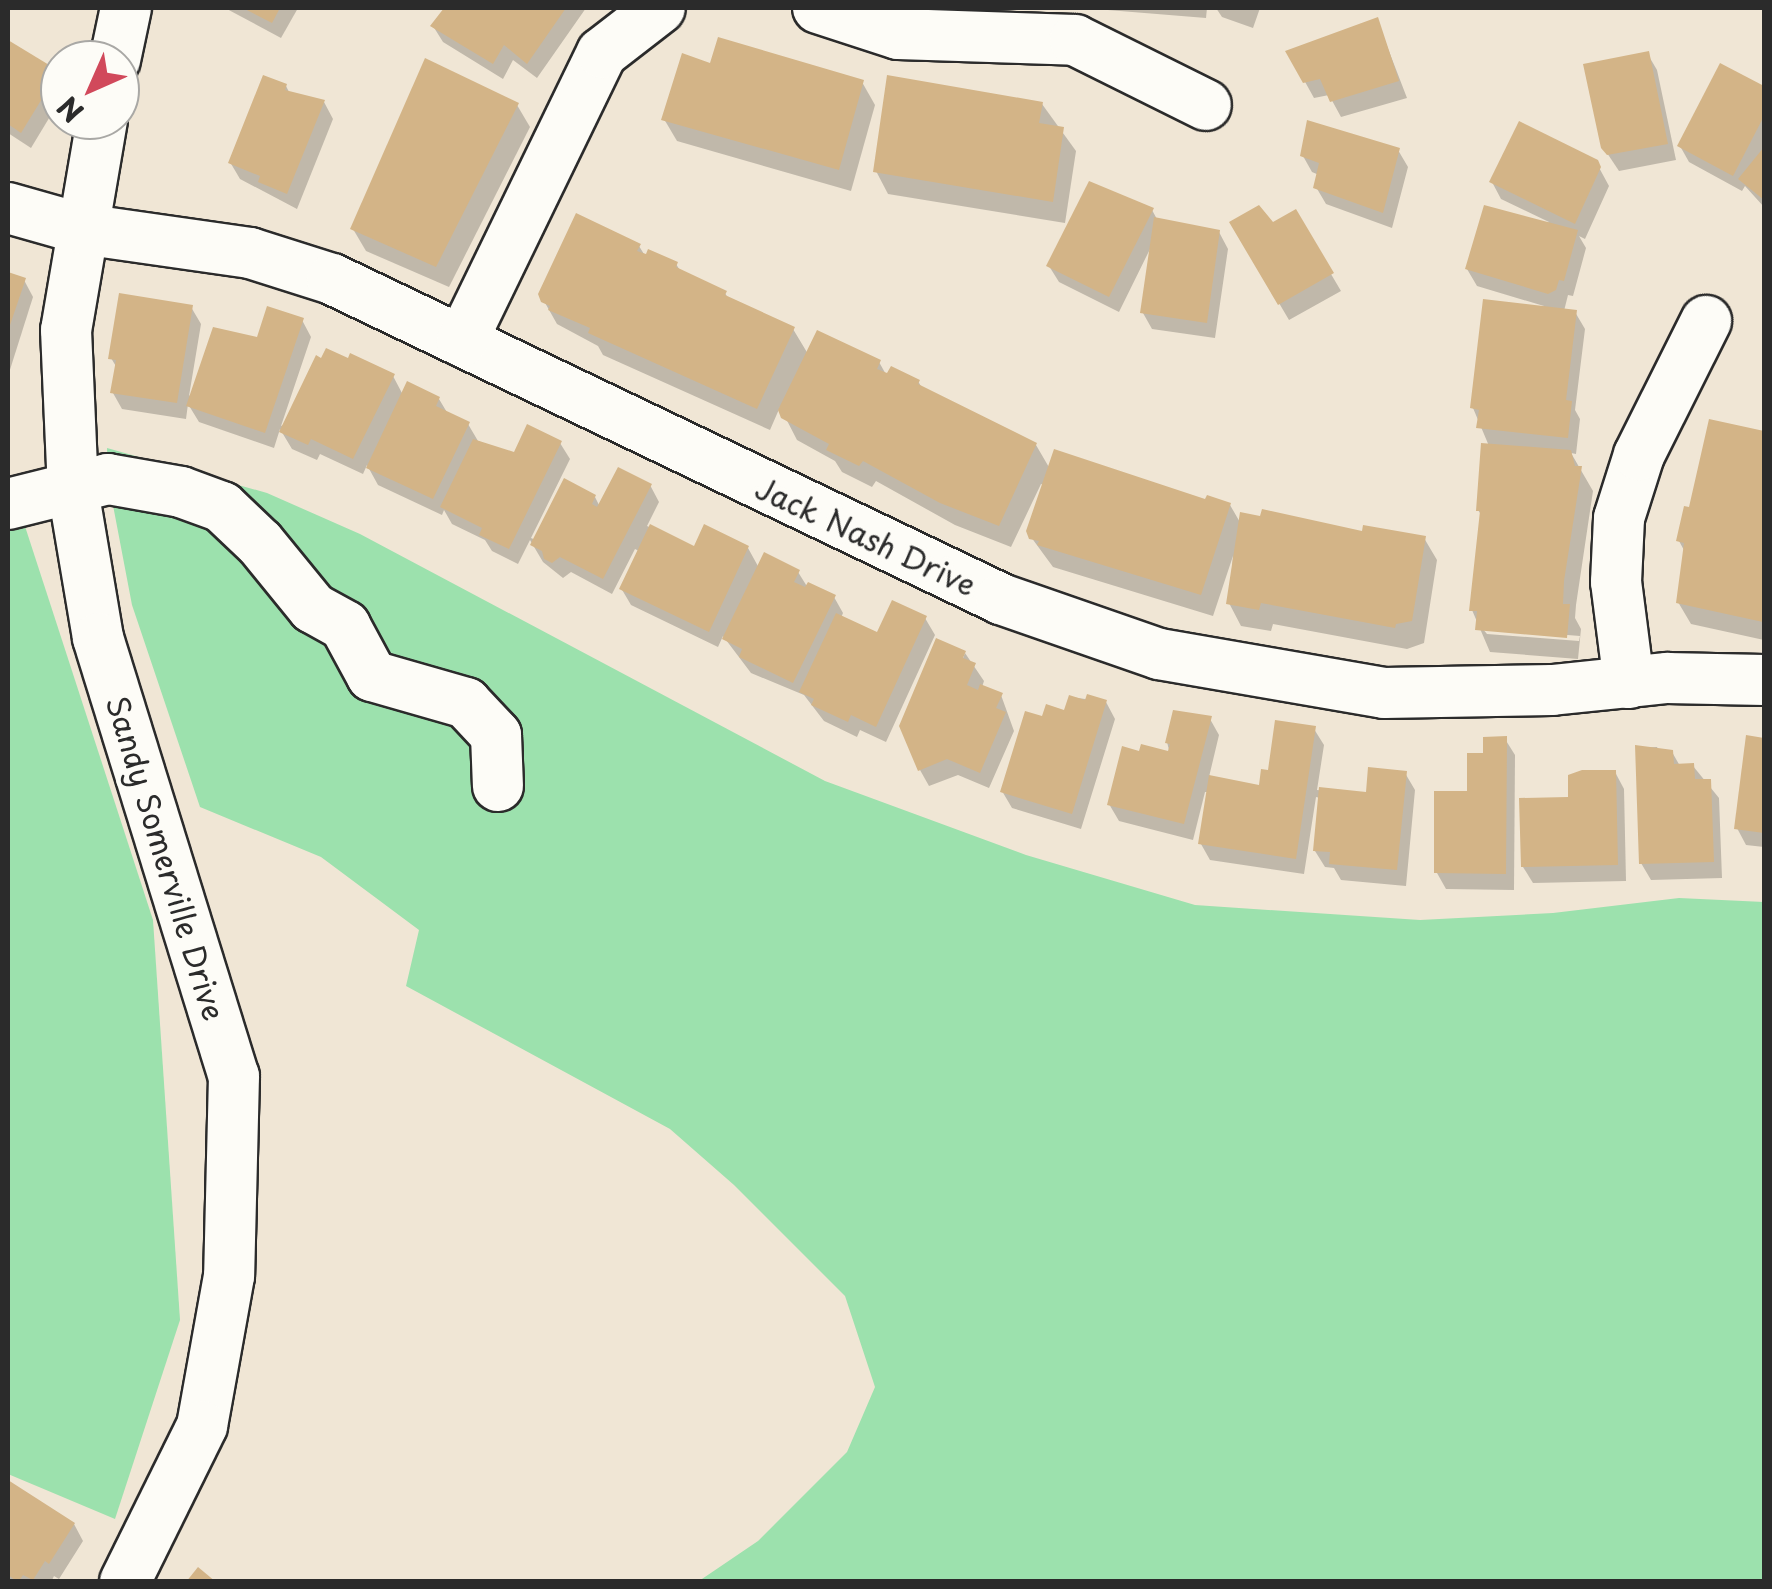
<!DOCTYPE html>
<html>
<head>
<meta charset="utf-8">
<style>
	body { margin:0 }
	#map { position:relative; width:1772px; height:1589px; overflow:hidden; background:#f0e6d5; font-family:"Playpen Sans",sans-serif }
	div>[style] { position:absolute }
	.green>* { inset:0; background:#9ce1ad }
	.shadow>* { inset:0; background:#0003 }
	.building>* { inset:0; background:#d3b487 }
	.roads { filter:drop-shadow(2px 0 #2b2b2b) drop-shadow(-2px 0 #2b2b2b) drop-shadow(0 2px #2b2b2b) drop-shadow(0 -2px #2b2b2b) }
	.minor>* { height:50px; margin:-25px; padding:0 25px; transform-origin:25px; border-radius:25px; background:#fdfcf7 }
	span { translate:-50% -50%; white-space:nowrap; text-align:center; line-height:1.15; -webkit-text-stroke:9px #fdfcf7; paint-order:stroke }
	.street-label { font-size:30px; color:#2b2b2b }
	.frame { position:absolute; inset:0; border:10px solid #2b2b2b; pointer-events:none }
	.north { position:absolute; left:40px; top:40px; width:100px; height:100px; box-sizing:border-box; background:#fdfcf7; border:2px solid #a9a8a5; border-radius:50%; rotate:225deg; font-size:28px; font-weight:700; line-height:40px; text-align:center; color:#2b2b2b }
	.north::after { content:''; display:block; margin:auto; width:35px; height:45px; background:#d1495b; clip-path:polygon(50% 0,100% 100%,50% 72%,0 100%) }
</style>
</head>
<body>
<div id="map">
	<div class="green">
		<div style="clip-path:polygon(107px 448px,267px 493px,360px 534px,825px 781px,1026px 855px,1195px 905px,1420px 920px,1553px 913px,1679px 898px,1764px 902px,1764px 1581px,699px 1581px,758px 1541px,847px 1452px,875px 1387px,845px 1296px,734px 1185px,670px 1129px,406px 986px,419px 930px,321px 857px,200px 807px,132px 605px,108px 479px)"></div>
		<div style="clip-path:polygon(8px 474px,153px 920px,180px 1320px,115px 1519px,8px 1474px)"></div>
	</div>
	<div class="shadow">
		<div style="clip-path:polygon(225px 8px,298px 8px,281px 38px)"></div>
		<div style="clip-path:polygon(447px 8px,586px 8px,537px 78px,513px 60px,503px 79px,443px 42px,433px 26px)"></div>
		<div style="clip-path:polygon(1083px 8px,1207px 8px,1206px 18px)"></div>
		<div style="clip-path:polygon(1216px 8px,1260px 8px,1253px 28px,1222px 17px)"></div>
		<div style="clip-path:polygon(1377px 20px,1407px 98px,1341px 117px,1329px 95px,1314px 98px,1289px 53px)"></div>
		<div style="clip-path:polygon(8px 43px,60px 78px,60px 100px,31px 148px,8px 133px)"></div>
		<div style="clip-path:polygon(1647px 53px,1657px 70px,1676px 160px,1619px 171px,1603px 147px)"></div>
		<div style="clip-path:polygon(1721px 66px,1764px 89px,1764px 207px,1745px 186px,1742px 191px,1689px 162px,1680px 146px)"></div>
		<div style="clip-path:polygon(862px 82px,875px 105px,851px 191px,677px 141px,664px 119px)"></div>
		<div style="clip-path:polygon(286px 86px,290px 94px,324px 102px,333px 119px,297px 209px,240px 179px,230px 162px)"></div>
		<div style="clip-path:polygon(1042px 104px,1076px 151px,1065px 223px,888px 194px,876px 171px)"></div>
		<div style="clip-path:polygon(517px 105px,530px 127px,449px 287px,366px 251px,353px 229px)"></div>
		<div style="clip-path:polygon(1398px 150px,1408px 167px,1392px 228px,1326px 204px,1316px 187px,1319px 175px,1312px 172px,1303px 156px)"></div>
		<div style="clip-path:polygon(evenodd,1596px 162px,1609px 186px,1585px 239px,1579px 236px,1586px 248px,1573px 296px,1568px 295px,1564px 311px,1575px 312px,1585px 329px,1575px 410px,1580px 419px,1576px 454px,1571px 453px,1593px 491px,1576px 605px,1575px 618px,1581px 629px,1578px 659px,1490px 652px,1472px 610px,1482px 516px,1478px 510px,1489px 446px,1473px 408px,1544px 306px,1477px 286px,1467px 269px,1549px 222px,1501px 199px,1492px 182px,1596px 162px,1482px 628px,1580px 636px,1579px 641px,1487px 634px,1482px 628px)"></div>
		<div style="clip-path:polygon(1152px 210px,1158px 221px,1219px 232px,1228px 249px,1215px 338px,1152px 329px,1143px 313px,1151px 247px,1119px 312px,1059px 282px,1049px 266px)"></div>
		<div style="clip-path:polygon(1295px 213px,1341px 291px,1289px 320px,1232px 223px,1272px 225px)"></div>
		<div style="clip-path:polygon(639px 246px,647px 259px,676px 264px,681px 272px,725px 293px,729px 300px,793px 329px,808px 354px,879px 362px,888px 378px,918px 381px,923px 390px,1036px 445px,1050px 469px,1230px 505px,1241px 524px,1424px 538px,1437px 560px,1424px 643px,1407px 649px,1273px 624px,1271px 631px,1241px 626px,1229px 603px,1233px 556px,1213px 616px,1053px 567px,1031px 537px,1044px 485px,1041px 484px,1011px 547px,955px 525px,876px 481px,872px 487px,842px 472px,835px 461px,797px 440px,780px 407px,770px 430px,603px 355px,598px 346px,557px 324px,544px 301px)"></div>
		<div style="clip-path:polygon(8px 275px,24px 280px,33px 297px,8px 376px)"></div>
		<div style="clip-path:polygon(191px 307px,201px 324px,189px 396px,259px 339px,302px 320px,311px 337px,281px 426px,393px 376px,403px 395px,439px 399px,448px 414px,468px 424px,478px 441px,515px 455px,560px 443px,570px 459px,531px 538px,536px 540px,595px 497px,600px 507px,650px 485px,659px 502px,647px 526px,696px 549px,748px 548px,759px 568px,798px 572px,808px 588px,834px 597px,843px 613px,841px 618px,878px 635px,925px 618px,935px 635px,886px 742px,860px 730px,857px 737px,824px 721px,804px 695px,751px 673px,723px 636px,718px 647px,631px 605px,621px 588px,639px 551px,635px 549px,612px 594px,571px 572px,563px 578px,543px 562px,530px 540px,518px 564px,492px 551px,485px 540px,452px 524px,444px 510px,442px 515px,378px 485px,367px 465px,363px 474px,320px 454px,317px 460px,292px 449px,280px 429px,274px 448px,199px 422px,188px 404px,186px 419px,122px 409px,113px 393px,117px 368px,111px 358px)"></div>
		<div style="clip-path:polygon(1711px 422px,1764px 433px,1764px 640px,1691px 624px,1678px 602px,1685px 552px,1679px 541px,1691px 510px)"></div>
		<div style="clip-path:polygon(965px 653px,984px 681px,982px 687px,1001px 695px,1014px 731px,989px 788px,958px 775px,929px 786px,920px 770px)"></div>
		<div style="clip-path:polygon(1071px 697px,1106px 702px,1115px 719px,1081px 829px,1012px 808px,1002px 791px,1044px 719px,1066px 713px)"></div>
		<div style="clip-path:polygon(1210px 719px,1219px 735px,1209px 777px,1261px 788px,1270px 772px,1314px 729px,1324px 745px,1317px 790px,1368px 794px,1405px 773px,1415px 790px,1406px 886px,1341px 880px,1334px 868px,1325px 867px,1315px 851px,1320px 798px,1316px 797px,1304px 874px,1210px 860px,1201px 844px,1209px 792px,1205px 792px,1193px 840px,1119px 821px,1109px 804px,1141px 754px,1170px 754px,1167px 742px)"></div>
		<div style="clip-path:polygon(1748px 738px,1764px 740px,1764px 847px,1746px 845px,1737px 828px)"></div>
		<div style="clip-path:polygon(1505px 739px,1515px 755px,1514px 890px,1446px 889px,1437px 873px,1486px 755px)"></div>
		<div style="clip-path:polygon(1657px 747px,1660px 753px,1672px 752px,1680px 766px,1693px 766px,1719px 798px,1722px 878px,1651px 880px,1641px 863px,1637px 748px)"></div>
		<div style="clip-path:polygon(1615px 772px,1624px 789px,1626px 881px,1533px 883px,1523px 867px,1571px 800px)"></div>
		<div style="clip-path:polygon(8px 1483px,74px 1524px,83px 1541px,59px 1579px,54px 1576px,51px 1582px,8px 1582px)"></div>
	</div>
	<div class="building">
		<div style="clip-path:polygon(243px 8px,280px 8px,272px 23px)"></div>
		<div style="clip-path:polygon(444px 8px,566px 8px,527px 64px,504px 45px,493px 64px,430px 26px)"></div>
		<div style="clip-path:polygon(1378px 17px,1399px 81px,1330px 102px,1320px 79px,1303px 83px,1285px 51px)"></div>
		<div style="clip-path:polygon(718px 37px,864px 80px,839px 170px,661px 120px,682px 53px,710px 63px)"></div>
		<div style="clip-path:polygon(8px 40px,59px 71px,21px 133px,8px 124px)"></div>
		<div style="clip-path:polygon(1649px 51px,1668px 144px,1607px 155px,1601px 148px,1583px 64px)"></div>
		<div style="clip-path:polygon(425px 58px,519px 103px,436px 267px,350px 229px)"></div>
		<div style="clip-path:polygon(1720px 63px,1764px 86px,1764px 116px,1733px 176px,1677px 146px)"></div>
		<div style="clip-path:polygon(263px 75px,287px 84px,285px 90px,325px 100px,287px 194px,258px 182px,260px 176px,228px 163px)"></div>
		<div style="clip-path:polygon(887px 75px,1043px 102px,1039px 123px,1064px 127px,1053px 202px,873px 172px)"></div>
		<div style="clip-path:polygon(1307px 120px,1400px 148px,1383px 213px,1313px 188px,1319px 163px,1300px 156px)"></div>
		<div style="clip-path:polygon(1519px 121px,1598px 160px,1601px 167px,1575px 224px,1489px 182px)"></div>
		<div style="clip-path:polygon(1764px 147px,1764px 200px,1738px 179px)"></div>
		<div style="clip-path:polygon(1089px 181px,1154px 208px,1109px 297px,1046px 266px)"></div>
		<div style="clip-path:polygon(1259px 205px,1273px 222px,1296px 209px,1334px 273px,1278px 305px,1229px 222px)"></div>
		<div style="clip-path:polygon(1484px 205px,1578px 230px,1564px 281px,1559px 280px,1556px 290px,1548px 294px,1465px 269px)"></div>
		<div style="clip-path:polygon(576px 213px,641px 244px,637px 251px,646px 254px,648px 249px,678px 262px,676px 267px,727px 291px,725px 295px,795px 327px,757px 409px,588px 333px,590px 328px,548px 310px,550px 306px,541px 302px,538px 294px)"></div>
		<div style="clip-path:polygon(1154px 217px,1220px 230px,1207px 323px,1140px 313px)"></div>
		<div style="clip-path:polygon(8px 272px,26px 278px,8px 331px)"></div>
		<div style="clip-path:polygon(119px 293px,193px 305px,177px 403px,110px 393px,116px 360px,108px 359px)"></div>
		<div style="clip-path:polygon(1483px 299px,1577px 310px,1566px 400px,1572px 401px,1568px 438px,1476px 428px,1479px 410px,1470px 408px)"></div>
		<div style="clip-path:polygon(267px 306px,304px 318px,265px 433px,186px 406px,213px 327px,257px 337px)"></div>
		<div style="clip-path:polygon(817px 330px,881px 360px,877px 369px,887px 373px,891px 366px,920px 380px,918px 384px,1037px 443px,999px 526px,940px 503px,863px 461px,859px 466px,826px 450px,829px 444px,781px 418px,778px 410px)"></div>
		<div style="clip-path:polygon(326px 348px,348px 358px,350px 353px,395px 374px,353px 459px,311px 439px,308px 445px,279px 432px,316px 355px,321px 358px)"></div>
		<div style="clip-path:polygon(407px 381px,440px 397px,436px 406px,470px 422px,433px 499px,366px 468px)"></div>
		<div style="clip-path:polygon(1709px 419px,1764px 431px,1763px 622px,1676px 603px,1684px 543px,1676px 541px,1684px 506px,1689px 507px)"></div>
		<div style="clip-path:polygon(527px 424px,562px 441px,509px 549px,479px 535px,482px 528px,440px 507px,473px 439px,514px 452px)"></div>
		<div style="clip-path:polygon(1481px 443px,1571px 450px,1575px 466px,1582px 466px,1564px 581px,1563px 604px,1570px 604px,1567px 638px,1475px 630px,1477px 611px,1469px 611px,1480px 511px,1476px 511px)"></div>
		<div style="clip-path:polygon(1054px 449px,1205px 499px,1207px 495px,1231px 503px,1201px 595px,1037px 545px,1039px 541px,1029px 539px,1026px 531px)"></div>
		<div style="clip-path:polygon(618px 467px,652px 484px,603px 579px,560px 557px,552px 563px,544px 559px,542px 551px,530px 545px,564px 478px,596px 495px,592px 504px,597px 507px)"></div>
		<div style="clip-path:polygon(1262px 509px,1362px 531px,1363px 525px,1426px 536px,1412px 621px,1396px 624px,1395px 628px,1261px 603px,1259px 610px,1226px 604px,1240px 512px,1260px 516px)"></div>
		<div style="clip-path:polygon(650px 524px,694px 546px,704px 524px,749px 546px,709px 632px,619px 589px)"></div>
		<div style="clip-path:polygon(764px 552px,800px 570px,794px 582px,805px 587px,808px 582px,836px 595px,793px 683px,739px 657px,742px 649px,722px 639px)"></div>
		<div style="clip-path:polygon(892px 600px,927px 616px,876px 727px,851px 715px,848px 722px,811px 705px,814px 699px,799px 692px,836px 613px,877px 632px)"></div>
		<div style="clip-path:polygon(936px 638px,966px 651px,963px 658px,976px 663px,967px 685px,978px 690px,980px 684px,1003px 693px,996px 708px,1006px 712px,980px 773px,947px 759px,918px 771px,899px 726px)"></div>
		<div style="clip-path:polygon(1087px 694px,1107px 700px,1072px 814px,1000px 792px,1025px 711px,1042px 716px,1046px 704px,1064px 710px,1069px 695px,1085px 700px)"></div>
		<div style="clip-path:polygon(1173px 710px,1212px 716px,1184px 824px,1107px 805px,1122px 746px,1139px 751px,1141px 744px,1168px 751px,1170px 744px,1165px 743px)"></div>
		<div style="clip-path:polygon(1275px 720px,1316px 726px,1296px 859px,1198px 844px,1209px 775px,1259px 785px,1261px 769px,1268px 770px)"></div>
		<div style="clip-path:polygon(1746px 735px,1764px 738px,1764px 833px,1734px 829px)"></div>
		<div style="clip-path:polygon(1507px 736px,1506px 874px,1434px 873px,1434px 791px,1467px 791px,1467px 753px,1483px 753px,1483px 737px)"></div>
		<div style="clip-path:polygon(1635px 745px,1673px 750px,1674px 764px,1694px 763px,1695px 779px,1711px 779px,1714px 862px,1639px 864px)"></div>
		<div style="clip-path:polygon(1368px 767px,1407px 771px,1397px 870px,1329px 864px,1330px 852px,1313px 851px,1319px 787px,1366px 792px)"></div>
		<div style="clip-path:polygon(1582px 770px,1616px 770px,1618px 865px,1521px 867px,1519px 798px,1568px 797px,1568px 775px)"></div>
		<div style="clip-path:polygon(8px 1480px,75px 1523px,49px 1564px,45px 1561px,33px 1580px,23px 1575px,18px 1582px,8px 1575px)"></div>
		<div style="clip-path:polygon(198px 1567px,216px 1582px,186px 1582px)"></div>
	</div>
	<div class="roads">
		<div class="minor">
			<div style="left:818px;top:8px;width:84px;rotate:18deg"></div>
			<div style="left:898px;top:34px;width:177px;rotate:1.9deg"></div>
			<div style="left:1075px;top:40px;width:146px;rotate:26.4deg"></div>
			<div style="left:115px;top:60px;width:53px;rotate:-78.1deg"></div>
			<div style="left:102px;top:120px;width:213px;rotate:99.7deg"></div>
			<div style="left:66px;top:330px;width:160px;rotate:87.5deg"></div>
			<div style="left:73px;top:490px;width:150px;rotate:80.4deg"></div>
			<div style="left:98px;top:638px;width:459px;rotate:72.8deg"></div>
			<div style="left:234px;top:1076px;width:200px;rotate:91.4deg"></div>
			<div style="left:229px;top:1276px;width:152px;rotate:100.2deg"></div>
			<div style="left:202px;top:1426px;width:174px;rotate:116.3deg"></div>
			<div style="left:8px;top:208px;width:77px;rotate:15.8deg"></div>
			<div style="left:82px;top:229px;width:170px;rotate:8.1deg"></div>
			<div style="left:250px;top:253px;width:86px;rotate:17.6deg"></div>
			<div style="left:332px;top:279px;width:742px;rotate:25.56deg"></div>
			<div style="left:1001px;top:599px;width:167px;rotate:19.2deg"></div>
			<div style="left:1159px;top:654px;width:228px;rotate:9.8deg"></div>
			<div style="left:1384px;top:693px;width:168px;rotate:-1deg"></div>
			<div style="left:1552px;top:690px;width:116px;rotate:-6deg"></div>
			<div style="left:1667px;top:678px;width:97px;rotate:1.2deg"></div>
			<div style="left:462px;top:341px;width:320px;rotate:-64.1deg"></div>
			<div style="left:602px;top:53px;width:73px;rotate:-37.8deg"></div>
			<div style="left:8px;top:504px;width:103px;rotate:-14deg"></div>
			<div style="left:108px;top:479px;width:74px;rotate:10.1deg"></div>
			<div style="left:181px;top:492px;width:44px;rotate:20.1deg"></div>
			<div style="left:222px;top:507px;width:52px;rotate:43.5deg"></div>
			<div style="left:260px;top:543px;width:84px;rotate:50.8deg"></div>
			<div style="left:313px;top:608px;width:37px;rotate:29deg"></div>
			<div style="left:345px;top:626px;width:57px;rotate:61.6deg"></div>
			<div style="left:372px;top:676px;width:98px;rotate:16deg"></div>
			<div style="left:466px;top:703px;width:44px;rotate:46.8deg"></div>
			<div style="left:496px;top:735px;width:51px;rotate:87.8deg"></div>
			<div style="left:1629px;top:683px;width:102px;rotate:-97.3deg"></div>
			<div style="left:1616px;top:582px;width:64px;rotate:-87.3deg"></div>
			<div style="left:1619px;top:518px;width:66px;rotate:-72.4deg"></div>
			<div style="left:1639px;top:455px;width:150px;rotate:-63.4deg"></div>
		</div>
	</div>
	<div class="street-label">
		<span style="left:866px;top:536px;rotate:25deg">Jack Nash Drive</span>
		<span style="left:166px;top:858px;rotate:73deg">Sandy Somerville Drive</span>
	</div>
	<div class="frame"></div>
	<div class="north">N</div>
</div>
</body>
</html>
